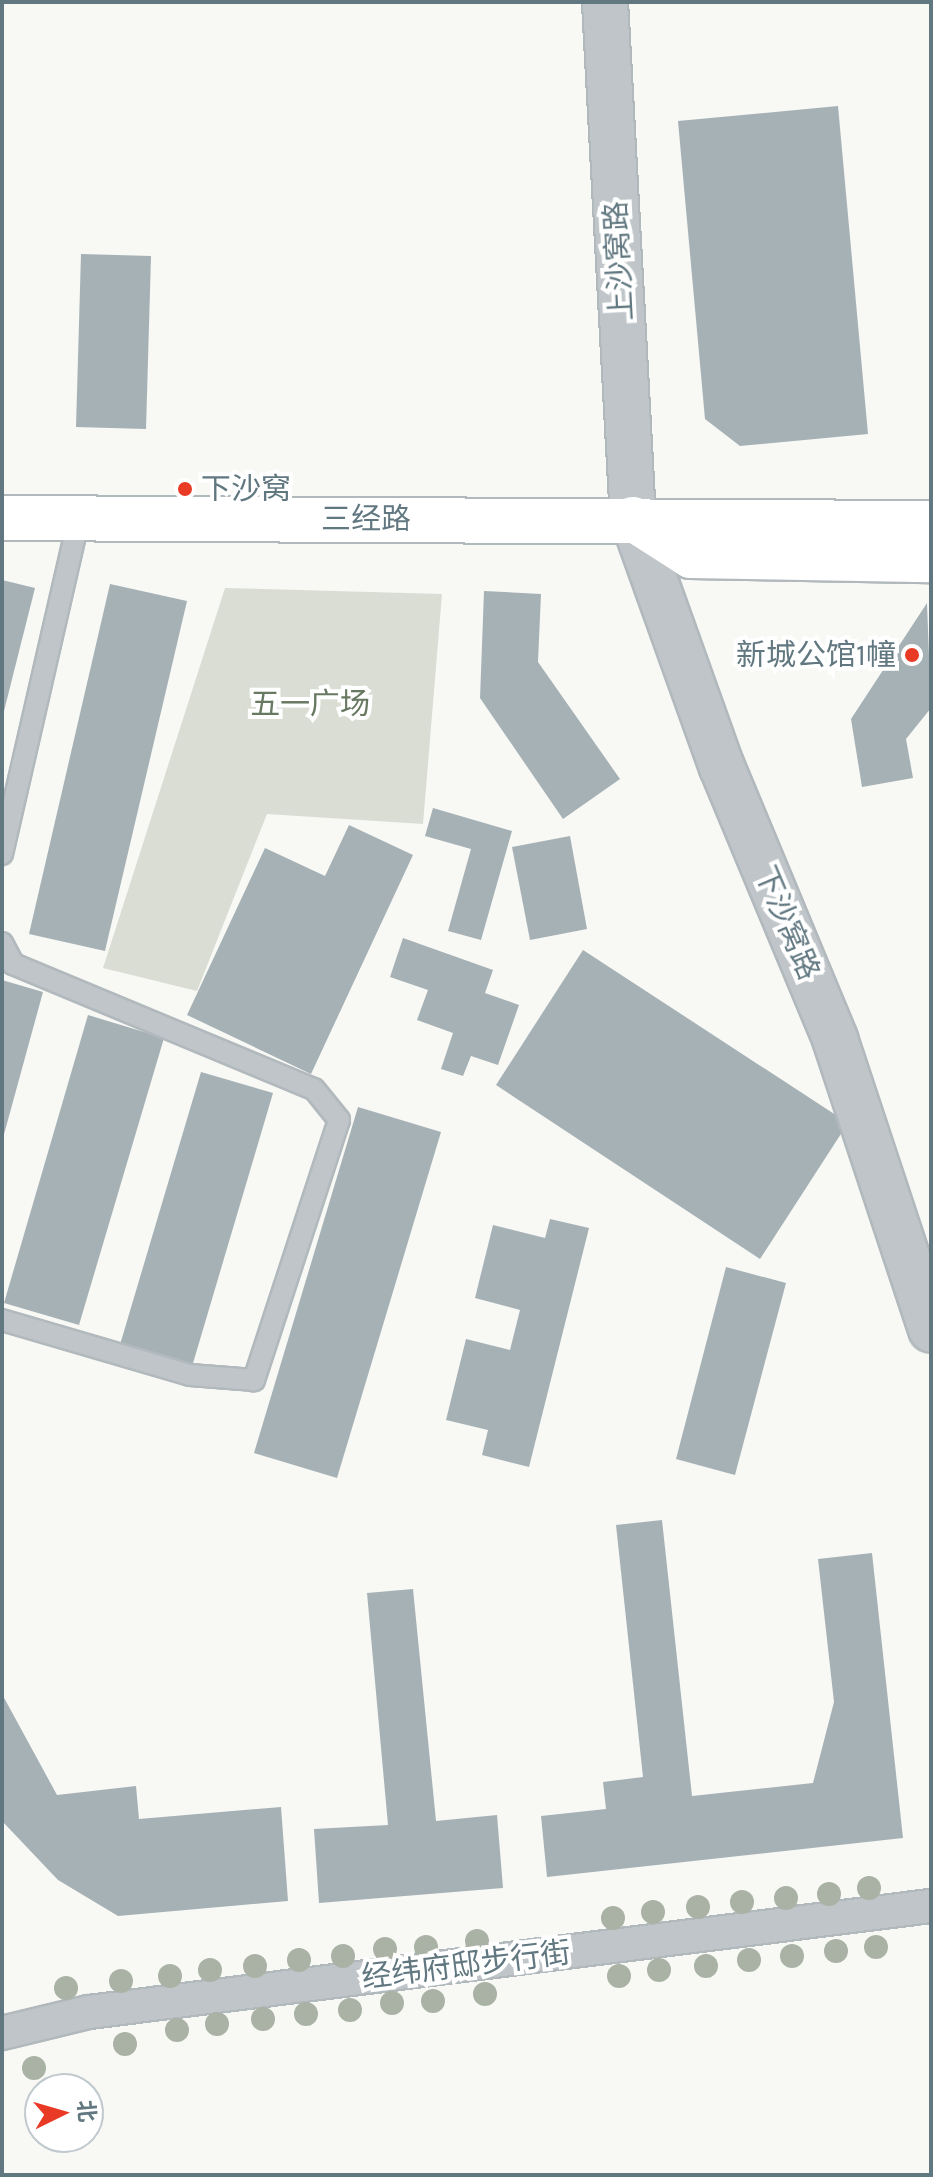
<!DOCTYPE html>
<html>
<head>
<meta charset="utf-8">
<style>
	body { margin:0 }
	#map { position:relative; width:933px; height:2177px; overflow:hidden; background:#f8f8f5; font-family:Karla,"Noto Sans SC",sans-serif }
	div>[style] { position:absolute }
	.green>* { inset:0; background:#d9ddd4 }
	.building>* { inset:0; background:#a5b1b5 }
	.roads { filter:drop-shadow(2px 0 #b1b9bd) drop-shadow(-2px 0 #b1b9bd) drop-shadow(0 2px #b1b9bd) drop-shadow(0 -2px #b1b9bd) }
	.service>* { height:20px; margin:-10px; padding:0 10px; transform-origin:10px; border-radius:10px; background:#bfc5c8 }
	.pedestrian>* { height:32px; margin:-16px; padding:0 16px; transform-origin:16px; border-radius:16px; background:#bfc5c8 }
	.tertiary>* { height:44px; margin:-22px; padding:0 22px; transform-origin:22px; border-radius:22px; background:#bfc5c8 }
	.secondary>* { height:44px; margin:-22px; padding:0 22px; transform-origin:22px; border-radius:22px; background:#fff }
	.trees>* { width:24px; height:24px; margin:-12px; border-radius:50%; background:#a9b2a4 }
	.dots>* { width:22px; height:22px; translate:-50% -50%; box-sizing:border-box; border:4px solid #fff; border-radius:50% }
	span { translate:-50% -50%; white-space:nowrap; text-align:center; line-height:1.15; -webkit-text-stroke:8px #fff; paint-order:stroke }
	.street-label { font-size:30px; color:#627881 }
	.poi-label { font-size:30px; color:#627881 }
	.left { translate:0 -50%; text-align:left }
	.right { translate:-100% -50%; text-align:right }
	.park-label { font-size:30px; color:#687961 }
	.frame { position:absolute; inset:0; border:4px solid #627881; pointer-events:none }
	.north { position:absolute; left:24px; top:2073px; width:80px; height:80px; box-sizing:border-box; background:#fff; border:2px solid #c0c9cd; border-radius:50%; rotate:85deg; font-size:22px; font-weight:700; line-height:32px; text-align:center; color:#627881 }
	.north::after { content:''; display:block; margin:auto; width:28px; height:36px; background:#e93a25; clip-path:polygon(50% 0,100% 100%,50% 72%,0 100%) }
</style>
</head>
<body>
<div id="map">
	<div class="green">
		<div style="clip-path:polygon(225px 588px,442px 594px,423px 824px,267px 814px,197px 991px,103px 968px)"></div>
	</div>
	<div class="building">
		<div style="clip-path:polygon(838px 106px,868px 434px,740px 446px,705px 419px,678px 121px)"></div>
		<div style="clip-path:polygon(81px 254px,151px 256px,146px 429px,76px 427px)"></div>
		<div style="clip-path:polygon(2px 580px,35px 588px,3px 715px,2px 715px)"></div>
		<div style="clip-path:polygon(110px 584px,187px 601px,105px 951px,29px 934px)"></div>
		<div style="clip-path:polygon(484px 591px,541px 594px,538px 662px,620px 779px,563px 819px,480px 698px)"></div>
		<div style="clip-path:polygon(927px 603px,931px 708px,906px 739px,913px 778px,862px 787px,851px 719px)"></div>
		<div style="clip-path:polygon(433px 808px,512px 831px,481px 940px,448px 931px,471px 849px,425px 836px)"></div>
		<div style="clip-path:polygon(349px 825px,413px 855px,311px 1074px,187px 1015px,265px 848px,325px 876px)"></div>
		<div style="clip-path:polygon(570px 836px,587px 929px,530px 940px,512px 847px)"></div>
		<div style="clip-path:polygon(403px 938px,493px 970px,485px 993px,519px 1005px,498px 1065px,471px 1056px,463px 1076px,441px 1069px,453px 1033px,417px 1020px,428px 990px,390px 977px)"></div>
		<div style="clip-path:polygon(583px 950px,848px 1123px,760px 1259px,496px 1085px)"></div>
		<div style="clip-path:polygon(2px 980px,43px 992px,3px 1138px,2px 1138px)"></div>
		<div style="clip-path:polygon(88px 1015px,164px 1038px,79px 1325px,4px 1303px)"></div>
		<div style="clip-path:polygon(201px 1072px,273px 1093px,191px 1370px,119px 1348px)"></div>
		<div style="clip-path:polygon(358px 1107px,441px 1132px,337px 1478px,254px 1453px)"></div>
		<div style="clip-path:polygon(550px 1219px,589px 1228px,529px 1467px,482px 1455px,488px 1430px,446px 1420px,466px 1339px,510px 1350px,520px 1310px,475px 1298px,493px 1225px,545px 1238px)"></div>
		<div style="clip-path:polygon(726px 1267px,786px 1283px,735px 1475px,676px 1459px)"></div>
		<div style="clip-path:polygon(662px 1520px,692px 1796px,813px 1783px,834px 1702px,818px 1559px,872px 1553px,903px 1838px,547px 1877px,541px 1816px,606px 1809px,603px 1782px,643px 1777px,616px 1525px)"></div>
		<div style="clip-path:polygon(413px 1589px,436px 1821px,497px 1815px,503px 1888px,319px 1903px,314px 1829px,388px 1825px,367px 1593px)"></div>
		<div style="clip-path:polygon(2px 1694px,57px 1795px,136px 1786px,139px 1819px,281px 1807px,288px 1901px,118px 1916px,58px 1880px,2px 1821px)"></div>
	</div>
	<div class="roads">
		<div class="service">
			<div style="left:2px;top:854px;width:345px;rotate:-77.1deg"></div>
			<div style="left:2px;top:943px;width:24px;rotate:62deg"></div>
			<div style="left:13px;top:964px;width:326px;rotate:22.6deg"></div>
			<div style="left:314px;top:1089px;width:40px;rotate:51deg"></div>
			<div style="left:339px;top:1120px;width:274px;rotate:108.1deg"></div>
			<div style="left:254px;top:1380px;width:64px;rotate:-175.5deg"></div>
			<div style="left:190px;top:1375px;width:196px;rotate:-163.7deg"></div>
		</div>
		<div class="pedestrian">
			<div style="left:2px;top:2033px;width:89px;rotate:-13.6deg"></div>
			<div style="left:89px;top:2012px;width:849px;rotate:-7.18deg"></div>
		</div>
		<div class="tertiary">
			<div style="left:605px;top:2px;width:518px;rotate:86.9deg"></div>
			<div style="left:633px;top:519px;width:263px;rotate:70.3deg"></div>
			<div style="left:722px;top:767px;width:295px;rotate:67.4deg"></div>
			<div style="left:835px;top:1039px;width:306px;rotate:71.7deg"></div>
		</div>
		<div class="secondary">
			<div style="left:2px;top:518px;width:929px;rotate:0.31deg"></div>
			<div style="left:633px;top:519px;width:69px;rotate:32.5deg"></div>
			<div style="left:691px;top:556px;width:240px;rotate:1deg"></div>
		</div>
	</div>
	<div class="trees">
		<div style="left:869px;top:1888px"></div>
		<div style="left:829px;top:1894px"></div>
		<div style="left:786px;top:1898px"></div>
		<div style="left:742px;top:1902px"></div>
		<div style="left:698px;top:1907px"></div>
		<div style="left:653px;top:1912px"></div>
		<div style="left:613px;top:1918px"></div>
		<div style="left:477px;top:1941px"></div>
		<div style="left:426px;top:1947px"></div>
		<div style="left:876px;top:1947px"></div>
		<div style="left:385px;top:1949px"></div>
		<div style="left:836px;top:1951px"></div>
		<div style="left:343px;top:1956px"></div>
		<div style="left:792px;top:1956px"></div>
		<div style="left:299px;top:1960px"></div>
		<div style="left:749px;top:1960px"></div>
		<div style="left:255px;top:1966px"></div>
		<div style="left:706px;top:1966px"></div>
		<div style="left:210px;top:1970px"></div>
		<div style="left:659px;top:1970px"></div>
		<div style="left:170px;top:1976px"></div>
		<div style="left:619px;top:1976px"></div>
		<div style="left:121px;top:1981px"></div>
		<div style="left:66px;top:1988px"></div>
		<div style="left:485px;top:1994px"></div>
		<div style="left:433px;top:2001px"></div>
		<div style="left:392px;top:2003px"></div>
		<div style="left:350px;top:2010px"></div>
		<div style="left:306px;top:2014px"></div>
		<div style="left:263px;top:2019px"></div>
		<div style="left:217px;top:2024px"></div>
		<div style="left:177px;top:2030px"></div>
		<div style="left:125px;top:2044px"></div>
		<div style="left:34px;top:2068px"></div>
	</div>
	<div class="dots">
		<div style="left:185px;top:489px;background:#e93a25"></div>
		<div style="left:912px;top:655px;background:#e93a25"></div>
	</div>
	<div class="street-label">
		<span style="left:619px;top:261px;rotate:-93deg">上沙窝路</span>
		<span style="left:366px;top:519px">三经路</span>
		<span style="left:787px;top:923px;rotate:67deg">下沙窝路</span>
		<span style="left:466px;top:1965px;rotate:-7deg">经纬府邸步行街</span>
	</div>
	<div class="poi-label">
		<span class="left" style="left:201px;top:489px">下沙窝</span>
		<span class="right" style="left:896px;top:655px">新城公馆1幢</span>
	</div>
	<div class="park-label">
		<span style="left:310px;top:704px">五一广场</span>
	</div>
	<div class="frame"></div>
	<div class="north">北</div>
</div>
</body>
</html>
